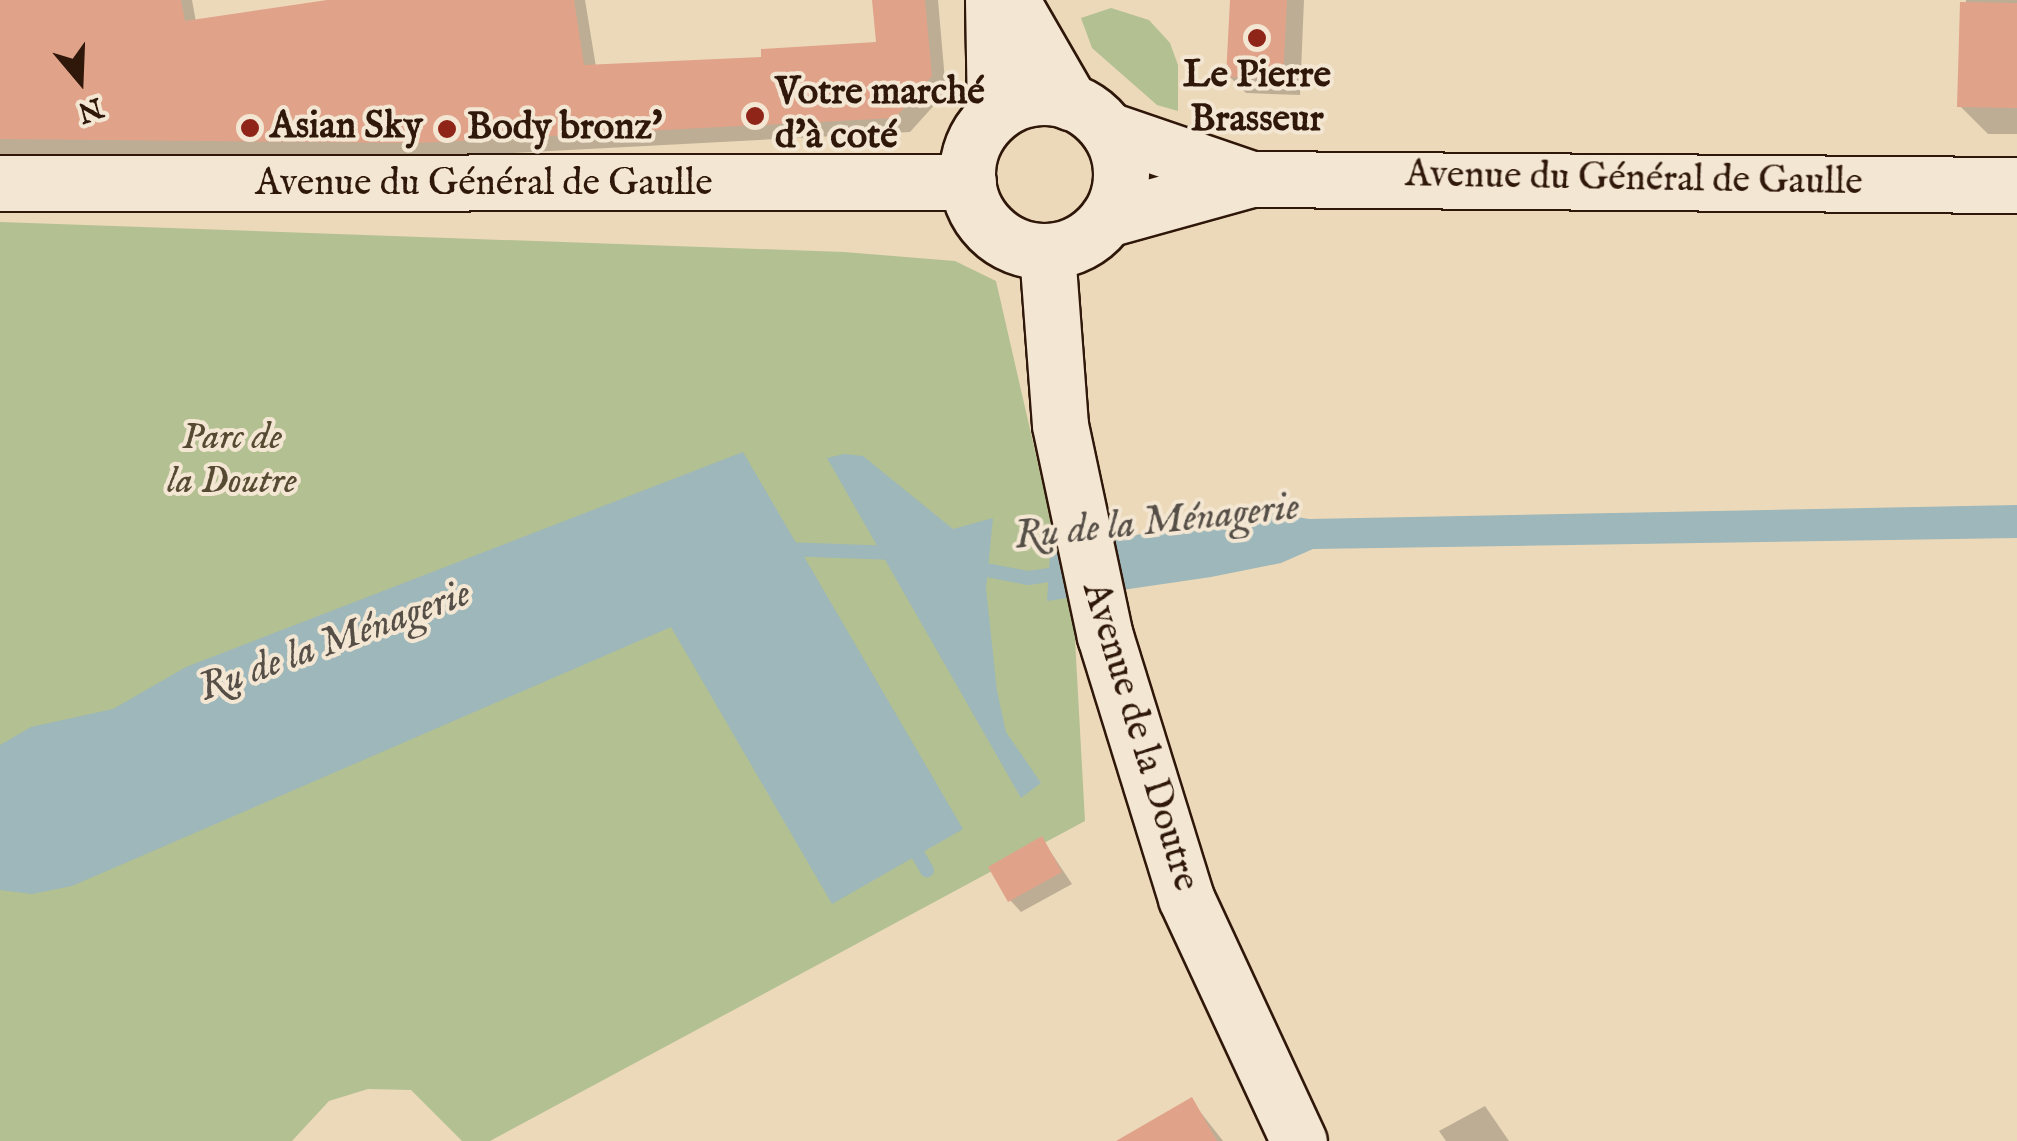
<!DOCTYPE html>
<html>
<head>
<meta charset="utf-8">
<style>
	body { margin:0 }
	#map { position:relative; width:2017px; height:1141px; overflow:hidden; background:#ecd9b9; font-family:"IM FELL English",serif }
	div>[style] { position:absolute }
	.green>* { inset:0; background:#b3c092 }
	.water>* { inset:0; background:#9db7ba }
	.shadow>* { inset:0; background:#0003 }
	.stream>* { height:14px; margin:-7px; padding:0 7px; transform-origin:7px; border-radius:7px; background:#9db7ba }
	.building>* { inset:0; background:#e0a38a }
	.roads { filter:drop-shadow(2px 0 #2f170a) drop-shadow(-2px 0 #2f170a) drop-shadow(0 2px #2f170a) drop-shadow(0 -2px #2f170a) }
	.secondary>* { height:55px; margin:-27.5px; padding:0 27.5px; transform-origin:27.5px; border-radius:27.5px; background:#f3e6d2 }
	.secondary>.ring { margin:-27.5px; padding:0; box-sizing:content-box; background:none; border:55px solid #f3e6d2; border-radius:50% }
	.dots>* { width:28px; height:28px; translate:-50% -50%; box-sizing:border-box; border:5px solid #f3e6d2; border-radius:50% }
	span { translate:-50% -50%; white-space:nowrap; text-align:center; line-height:1.15; -webkit-text-stroke:8px #f3e6d2; paint-order:stroke }
	.poi-label { font-size:38px; color:#2f170a; font-weight:700 }
	.left { translate:0 -50%; text-align:left }
	.street-label { font-size:38px; color:#2f170a }
	.park-label { font-size:38px; color:#574a33; font-style:italic }
	.water-label { font-size:40px; color:#564f48; font-style:italic }
	.north { position:absolute; left:30px; top:30px; width:100px; height:100px; -webkit-text-stroke:8px #f3e6d2; paint-order:stroke; rotate:161deg; font-size:28px; font-weight:700; line-height:40px; text-align:center; color:#2f170a }
	.north::after { content:''; display:block; margin:auto; width:35px; height:45px; background:#2f170a; clip-path:polygon(50% 0,100% 100%,50% 72%,0 100%) }
</style>
</head>
<body>
<div id="map">
	<div class="green">
		<div style="clip-path:polygon(1111px 8px,1149px 20px,1170px 43px,1178px 65px,1178px 111px,1157px 105px,1092px 48px,1081px 18px)"></div>
		<div style="clip-path:polygon(0 222px,844px 252px,955px 261px,996px 281px,1074px 621px,1085px 821px,490px 1141px,462px 1141px,411px 1090px,368px 1089px,329px 1101px,292px 1141px,0 1141px)"></div>
	</div>
	<div class="water">
		<div style="clip-path:polygon(743px 452px,963px 829px,832px 904px,671px 627px,72px 886px,32px 894px,0 890px,0 745px,31px 727px,113px 709px,186px 667px)"></div>
		<div style="clip-path:polygon(844px 454px,863px 456px,953px 529px,993px 518px,986px 588px,997px 691px,1006px 732px,1041px 783px,1021px 798px,827px 458px)"></div>
		<div style="clip-path:polygon(2017px 505px,2017px 538px,1313px 549px,1281px 563px,1211px 577px,1047px 601px,1050px 555px,1249px 509px,1309px 519px)"></div>
	</div>
	<div class="shadow">
		<div style="clip-path:polygon(0 0,192px 0,196px 22px,331px 0,585px 0,596px 67px,764px 60px,879px 44px,874px 0,938px 0,946px 92px,910px 132px,435px 157px,0 154px)"></div>
		<div style="clip-path:polygon(1232px 0,1304px 0,1300px 95px,1246px 93px,1229px 76px)"></div>
		<div style="clip-path:polygon(1966px 0,2017px 0,2017px 134px,1988px 134px,1960px 106px)"></div>
		<div style="clip-path:polygon(1042px 839px,1072px 884px,1021px 912px,1010px 900px)"></div>
		<div style="clip-path:polygon(1191px 1100px,1223px 1141px,1123px 1141px)"></div>
		<div style="clip-path:polygon(1485px 1106px,1509px 1141px,1446px 1141px,1439px 1131px)"></div>
	</div>
	<div class="stream">
		<div style="left:783px;top:549px;width:113px;rotate:2deg"></div>
		<div style="left:971px;top:567px;width:58px;rotate:10.9deg"></div>
		<div style="left:1028px;top:578px;width:35px;rotate:-8deg"></div>
		<div style="left:909px;top:839px;width:36px;rotate:60deg"></div>
	</div>
	<div class="building">
		<div style="clip-path:polygon(0 0,181px 0,185px 21px,327px 0,574px 0,584px 65px,761px 57px,761px 49px,876px 42px,872px 0,925px 0,932px 76px,895px 118px,418px 143px,0 139px)"></div>
		<div style="clip-path:polygon(1230px 0,1287px 0,1283px 79px,1226px 77px)"></div>
		<div style="clip-path:polygon(1960px 2px,2017px 3px,2017px 108px,1957px 107px)"></div>
		<div style="clip-path:polygon(1042px 836px,1062px 872px,1008px 902px,988px 867px)"></div>
		<div style="clip-path:polygon(1192px 1097px,1217px 1141px,1116px 1141px)"></div>
	</div>
	<div class="roads">
		<div class="secondary">
			<div style="left:993px;top:0;width:114px;rotate:89deg"></div>
			<div style="left:1011px;top:0;width:118px;rotate:60deg"></div>
			<div class="ring" style="left:967px;top:97px;width:99px;height:99px"></div>
			<div style="left:1108px;top:130px;width:151px;rotate:18.9deg"></div>
			<div style="left:1251px;top:179px;width:766px;rotate:0.45deg"></div>
			<div style="left:0;top:183px;width:968px;rotate:-0.06deg"></div>
			<div style="left:1107px;top:219px;width:149px;rotate:-15.5deg"></div>
			<div style="left:1047px;top:252px;width:173px;rotate:85.7deg"></div>
			<div style="left:1060px;top:425px;width:216px;rotate:78deg"></div>
			<div style="left:1105px;top:636px;width:274px;rotate:72.8deg"></div>
			<div style="left:1186px;top:898px;width:268px;rotate:65.1deg"></div>
		</div>
	</div>
	<div class="dots">
		<div style="left:1257px;top:38px;background:#8f2418"></div>
		<div style="left:755px;top:116px;background:#8f2418"></div>
		<div style="left:250px;top:128px;background:#8f2418"></div>
		<div style="left:447px;top:129px;background:#8f2418"></div>
	</div>
	<div class="poi-label">
		<span style="left:1257px;top:99px">Le Pierre<br>Brasseur</span>
		<span class="left" style="left:775px;top:116px">Votre marché<br>d'à coté</span>
		<span class="left" style="left:270px;top:128px">Asian Sky</span>
		<span class="left" style="left:467px;top:129px">Body bronz'</span>
	</div>
	<div class="street-label">
		<span style="left:1634px;top:180px;rotate:1deg">Avenue du Général de Gaulle</span>
		<span style="left:484px;top:185px">Avenue du Général de Gaulle</span>
		<span style="left:1139px;top:737px;rotate:73deg">Avenue de la Doutre</span>
	</div>
	<div class="park-label">
		<span style="left:232px;top:461px">Parc de<br>la Doutre</span>
	</div>
	<div class="water-label">
		<span style="left:1157px;top:523px;rotate:-6deg">Ru de la Ménagerie</span>
		<span style="left:335px;top:642px;rotate:-20deg">Ru de la Ménagerie</span>
	</div>
	<div class="north">N</div>
</div>
</body>
</html>
